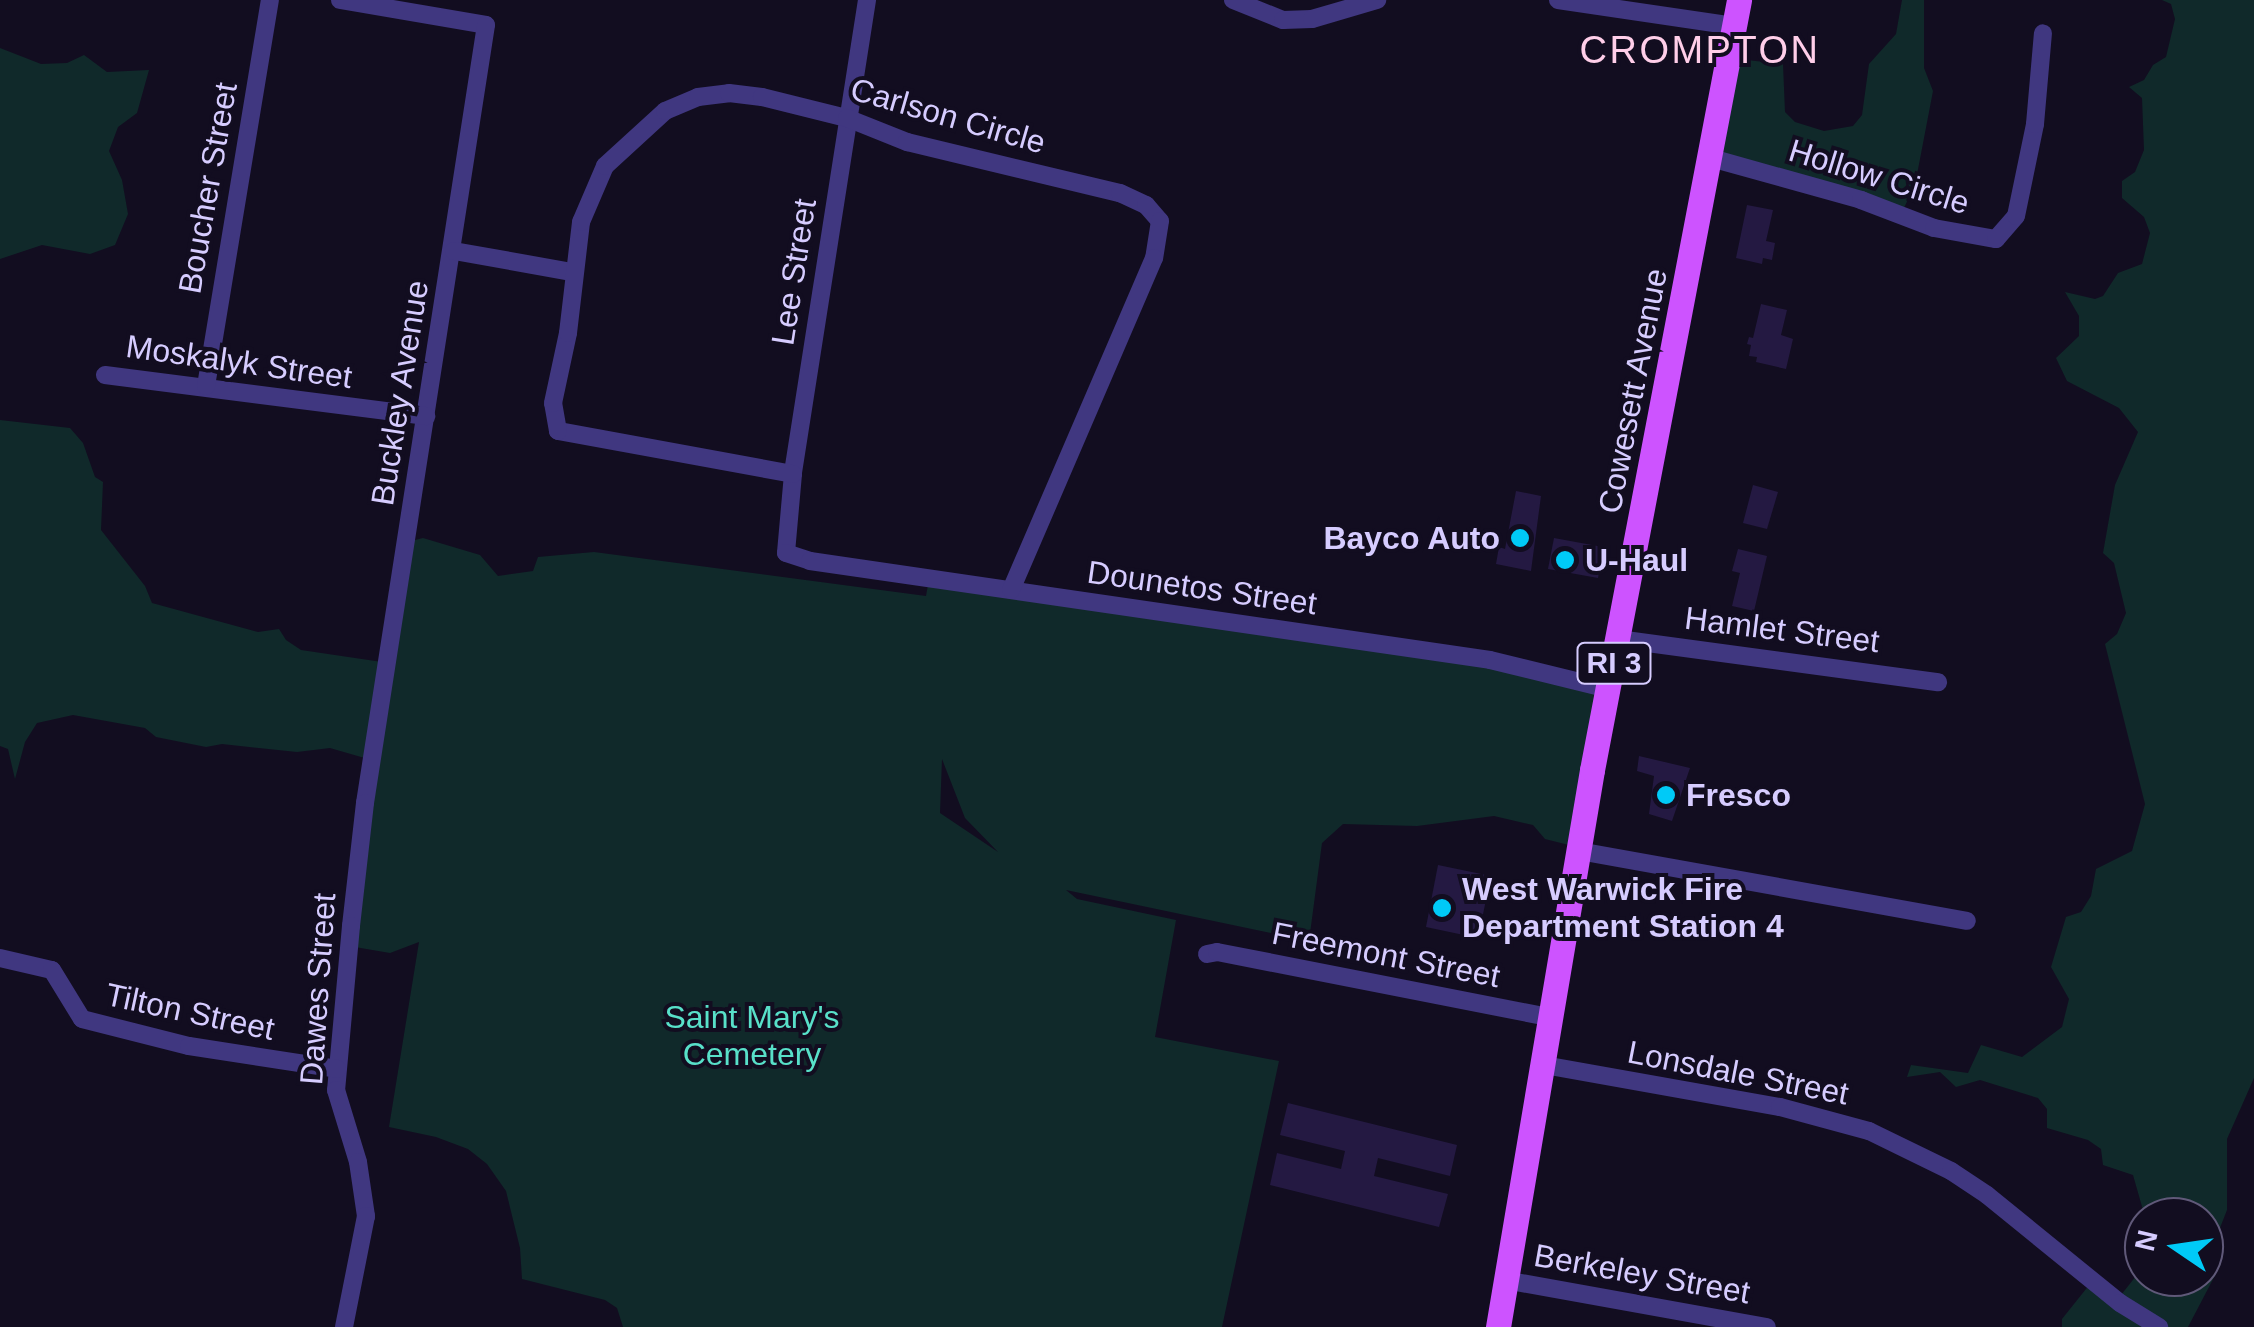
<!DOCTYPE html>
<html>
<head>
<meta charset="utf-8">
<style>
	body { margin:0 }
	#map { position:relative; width:2254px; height:1327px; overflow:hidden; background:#120d20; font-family:Arial,sans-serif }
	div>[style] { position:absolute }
	.green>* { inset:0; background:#10292a }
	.building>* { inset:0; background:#241942 }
	.street>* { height:18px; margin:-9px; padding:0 9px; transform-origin:9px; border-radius:9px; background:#403780 }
	.primary>* { height:25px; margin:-12.5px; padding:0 12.5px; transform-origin:12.5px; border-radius:12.5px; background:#cd53ff }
	.dots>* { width:28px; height:28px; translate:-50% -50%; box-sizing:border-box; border:5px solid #120d20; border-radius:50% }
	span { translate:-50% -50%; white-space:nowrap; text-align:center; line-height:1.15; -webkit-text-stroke:8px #120d20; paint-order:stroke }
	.shield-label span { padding:2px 8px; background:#120d20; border:2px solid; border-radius:8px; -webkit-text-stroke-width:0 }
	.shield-label { font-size:30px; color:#d6ccff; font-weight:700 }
	.street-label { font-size:32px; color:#d6ccff }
	.poi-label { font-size:32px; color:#d6ccff; font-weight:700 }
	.right { translate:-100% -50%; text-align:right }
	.left { translate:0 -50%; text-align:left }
	.park-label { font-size:32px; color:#58e0c9 }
	.quarter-label { font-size:38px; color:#ffcee9; letter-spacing:2.5px }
	.north { position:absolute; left:2124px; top:1197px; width:100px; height:100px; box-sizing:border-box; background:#120d20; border:2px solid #605979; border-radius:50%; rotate:283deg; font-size:28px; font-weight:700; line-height:40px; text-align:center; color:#d6ccff }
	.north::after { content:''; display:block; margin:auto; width:35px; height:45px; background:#00caf7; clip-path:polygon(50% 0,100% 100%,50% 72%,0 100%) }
</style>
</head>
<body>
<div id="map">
	<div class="green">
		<div style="clip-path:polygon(1902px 0,1924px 0,1924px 68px,1933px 91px,1915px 185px,1901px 214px,1713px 159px,1729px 58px,1783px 64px,1785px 112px,1795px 122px,1824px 131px,1853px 126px,1862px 115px,1869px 64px,1896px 34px)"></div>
		<div style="clip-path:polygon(2162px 0,2254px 0,2254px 1078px,2227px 1139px,2227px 1210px,2216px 1238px,2221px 1264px,2188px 1327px,2062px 1327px,2062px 1319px,2090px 1284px,2117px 1300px,2144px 1266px,2144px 1277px,2204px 1277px,2204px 1217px,2145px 1217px,2133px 1175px,2103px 1165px,2101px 1149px,2088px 1140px,2047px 1128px,2047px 1109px,2038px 1098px,1980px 1080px,1956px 1087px,1940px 1072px,1907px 1077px,1911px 1065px,1968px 1073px,1981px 1045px,2022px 1057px,2062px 1027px,2069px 999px,2051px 967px,2066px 917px,2081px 912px,2091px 896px,2096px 869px,2132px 851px,2145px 804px,2105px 644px,2117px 634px,2126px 613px,2114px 563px,2103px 553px,2115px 485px,2138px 432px,2119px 408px,2067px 381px,2056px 358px,2079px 336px,2079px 316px,2065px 292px,2095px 299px,2103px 296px,2118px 273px,2142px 264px,2150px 233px,2144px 217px,2122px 198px,2122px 181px,2135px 172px,2144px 150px,2142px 98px,2129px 87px,2144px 80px,2153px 65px,2166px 57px,2175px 19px,2171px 4px)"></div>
		<div style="clip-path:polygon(0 48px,41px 64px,67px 63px,84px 55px,107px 72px,149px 70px,137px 113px,118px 127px,109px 151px,122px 180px,128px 214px,115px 245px,90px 254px,42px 245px,0 259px)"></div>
		<div style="clip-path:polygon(evenodd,0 420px,70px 428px,83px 443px,95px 477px,103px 482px,101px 530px,145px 586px,152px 603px,258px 632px,279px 629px,286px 640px,301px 650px,382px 662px,403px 543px,423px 538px,480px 555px,498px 576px,533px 571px,538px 557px,594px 552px,926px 596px,929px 579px,1482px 659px,1611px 691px,1585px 849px,1545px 839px,1533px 825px,1494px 816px,1417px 826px,1343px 824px,1322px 843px,1309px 941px,1066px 890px,1077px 899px,1176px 920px,1155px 1037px,1279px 1061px,1222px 1327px,623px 1327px,617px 1308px,605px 1300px,522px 1279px,520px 1248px,506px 1191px,487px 1164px,468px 1149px,436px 1137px,389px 1127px,419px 942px,390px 953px,349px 946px,368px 759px,330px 748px,297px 752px,222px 744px,206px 747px,156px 737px,145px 728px,73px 715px,37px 723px,25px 742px,15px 779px,8px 749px,0 746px,0 420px,942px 759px,965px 818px,998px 852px,940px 813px,942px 759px)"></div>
	</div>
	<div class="building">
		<div style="clip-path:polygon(1747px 205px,1773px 210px,1766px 241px,1775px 243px,1772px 260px,1763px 258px,1762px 264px,1736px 258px)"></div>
		<div style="clip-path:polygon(1761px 304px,1787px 310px,1781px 335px,1793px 339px,1786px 369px,1756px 362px,1757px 357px,1749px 356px,1751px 345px,1747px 344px,1749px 337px,1753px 338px)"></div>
		<div style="clip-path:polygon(1753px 485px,1778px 492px,1767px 529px,1743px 523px)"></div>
		<div style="clip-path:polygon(1516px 491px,1541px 496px,1531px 571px,1496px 564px,1499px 547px,1505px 549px)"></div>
		<div style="clip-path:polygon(1554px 538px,1603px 547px,1598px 578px,1548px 569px)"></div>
		<div style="clip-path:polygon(1738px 549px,1767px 556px,1754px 611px,1732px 606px,1740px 573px,1732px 571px)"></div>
		<div style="clip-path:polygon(1639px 756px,1690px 768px,1672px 821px,1649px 814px,1654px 776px,1637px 771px)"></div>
		<div style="clip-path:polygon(1438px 865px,1491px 876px,1478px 938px,1426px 927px)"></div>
		<div style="clip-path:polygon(1288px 1103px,1457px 1145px,1450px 1176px,1378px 1158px,1374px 1176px,1448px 1194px,1439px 1227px,1270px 1185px,1277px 1153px,1341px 1169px,1345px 1151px,1280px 1135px)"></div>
	</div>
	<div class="street">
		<div style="left:340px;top:0;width:148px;rotate:9.7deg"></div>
		<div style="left:486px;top:25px;width:787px;rotate:98.84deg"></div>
		<div style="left:365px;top:803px;width:124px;rotate:96.5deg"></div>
		<div style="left:351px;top:926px;width:165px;rotate:95.2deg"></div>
		<div style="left:336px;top:1090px;width:75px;rotate:73deg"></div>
		<div style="left:358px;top:1162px;width:55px;rotate:81.6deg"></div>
		<div style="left:366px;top:1216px;width:113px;rotate:101.2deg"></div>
		<div style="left:867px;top:0;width:480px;rotate:98.9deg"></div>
		<div style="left:793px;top:474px;width:79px;rotate:95.1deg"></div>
		<div style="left:786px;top:553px;width:25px;rotate:18deg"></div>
		<div style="left:810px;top:561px;width:687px;rotate:8.28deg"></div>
		<div style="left:1490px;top:660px;width:122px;rotate:13.7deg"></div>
		<div style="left:1233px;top:0;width:54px;rotate:21.8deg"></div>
		<div style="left:1283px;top:20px;width:29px;rotate:-2deg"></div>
		<div style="left:1312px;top:19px;width:68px;rotate:-16.3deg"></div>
		<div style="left:1558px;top:0;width:178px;rotate:8.4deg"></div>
		<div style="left:1711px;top:158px;width:156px;rotate:15.6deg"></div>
		<div style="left:1861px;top:200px;width:78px;rotate:21deg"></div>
		<div style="left:1934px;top:228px;width:63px;rotate:10.1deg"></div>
		<div style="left:1996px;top:239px;width:30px;rotate:-49deg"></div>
		<div style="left:2016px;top:216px;width:94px;rotate:-78.3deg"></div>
		<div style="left:2035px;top:124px;width:91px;rotate:-85deg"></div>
		<div style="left:454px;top:251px;width:120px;rotate:10.1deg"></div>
		<div style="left:105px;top:375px;width:324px;rotate:7.3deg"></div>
		<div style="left:206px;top:386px;width:391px;rotate:-80.6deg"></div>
		<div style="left:793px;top:474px;width:239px;rotate:-169.6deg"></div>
		<div style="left:558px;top:431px;width:28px;rotate:-100deg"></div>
		<div style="left:553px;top:403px;width:72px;rotate:-77.9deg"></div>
		<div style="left:568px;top:333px;width:112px;rotate:-83.3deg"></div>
		<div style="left:581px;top:222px;width:61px;rotate:-66.8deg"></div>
		<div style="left:605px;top:166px;width:81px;rotate:-42.5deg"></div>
		<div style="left:665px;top:111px;width:36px;rotate:-23deg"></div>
		<div style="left:698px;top:97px;width:31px;rotate:-7deg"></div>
		<div style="left:729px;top:93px;width:33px;rotate:7deg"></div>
		<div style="left:762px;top:97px;width:88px;rotate:13.9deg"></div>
		<div style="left:847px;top:118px;width:65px;rotate:21.8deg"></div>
		<div style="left:907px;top:142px;width:219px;rotate:13.5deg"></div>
		<div style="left:1120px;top:193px;width:29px;rotate:25deg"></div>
		<div style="left:1146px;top:205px;width:21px;rotate:49deg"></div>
		<div style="left:1160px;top:221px;width:37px;rotate:99deg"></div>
		<div style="left:1154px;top:258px;width:361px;rotate:113.3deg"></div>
		<div style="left:1618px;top:639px;width:323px;rotate:7.7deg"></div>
		<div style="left:1579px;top:851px;width:394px;rotate:10.2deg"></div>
		<div style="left:1207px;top:954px;width:10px;rotate:-11deg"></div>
		<div style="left:1217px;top:952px;width:341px;rotate:11.1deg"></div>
		<div style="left:0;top:958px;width:53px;rotate:13deg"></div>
		<div style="left:52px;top:970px;width:57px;rotate:58.5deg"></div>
		<div style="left:82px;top:1019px;width:110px;rotate:14.2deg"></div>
		<div style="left:189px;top:1046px;width:150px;rotate:8.8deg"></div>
		<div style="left:1544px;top:1065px;width:240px;rotate:10.1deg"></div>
		<div style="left:1780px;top:1107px;width:92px;rotate:15.1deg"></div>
		<div style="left:1869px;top:1131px;width:91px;rotate:26deg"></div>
		<div style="left:1951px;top:1171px;width:43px;rotate:33.7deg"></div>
		<div style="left:1987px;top:1195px;width:171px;rotate:39.1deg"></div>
		<div style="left:2120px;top:1303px;width:46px;rotate:31.6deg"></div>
		<div style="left:1505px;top:1280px;width:266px;rotate:10.2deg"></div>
	</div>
	<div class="primary">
		<div style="left:1498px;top:1327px;width:565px;rotate:-80.42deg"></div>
		<div style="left:1592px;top:770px;width:784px;rotate:-79.19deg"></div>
	</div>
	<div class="dots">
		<div style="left:1520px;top:538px;background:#00caf7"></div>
		<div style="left:1565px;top:560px;background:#00caf7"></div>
		<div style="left:1666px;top:795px;background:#00caf7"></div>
		<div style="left:1442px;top:908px;background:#00caf7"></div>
	</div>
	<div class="shield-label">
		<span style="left:1614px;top:663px">RI 3</span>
	</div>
	<div class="street-label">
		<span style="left:948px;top:116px;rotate:16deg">Carlson Circle</span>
		<span style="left:1879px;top:177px;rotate:17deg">Hollow Circle</span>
		<span style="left:208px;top:188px;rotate:-80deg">Boucher Street</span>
		<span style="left:794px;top:272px;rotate:-81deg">Lee Street</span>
		<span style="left:239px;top:362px;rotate:8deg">Moskalyk Street</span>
		<span style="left:1633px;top:391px;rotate:-79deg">Cowesett Avenue</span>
		<span style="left:400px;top:393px;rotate:-81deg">Buckley Avenue</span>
		<span style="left:1202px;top:588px;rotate:8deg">Dounetos Street</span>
		<span style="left:1782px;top:630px;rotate:7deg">Hamlet Street</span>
		<span style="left:1386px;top:955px;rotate:11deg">Freemont Street</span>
		<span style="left:318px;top:989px;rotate:-86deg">Dawes Street</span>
		<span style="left:190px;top:1012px;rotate:12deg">Tilton Street</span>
		<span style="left:1738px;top:1073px;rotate:11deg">Lonsdale Street</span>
		<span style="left:1642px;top:1274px;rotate:10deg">Berkeley Street</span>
	</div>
	<div class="poi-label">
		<span class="right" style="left:1500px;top:538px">Bayco Auto</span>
		<span class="left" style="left:1585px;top:560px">U-Haul</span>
		<span class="left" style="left:1686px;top:795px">Fresco</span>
		<span class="left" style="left:1462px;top:908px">West Warwick Fire<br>Department Station 4</span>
	</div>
	<div class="park-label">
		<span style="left:752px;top:1036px">Saint Mary's<br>Cemetery</span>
	</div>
	<div class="quarter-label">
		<span style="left:1700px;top:51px">CROMPTON</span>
	</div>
	<div class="north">N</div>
</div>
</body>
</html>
